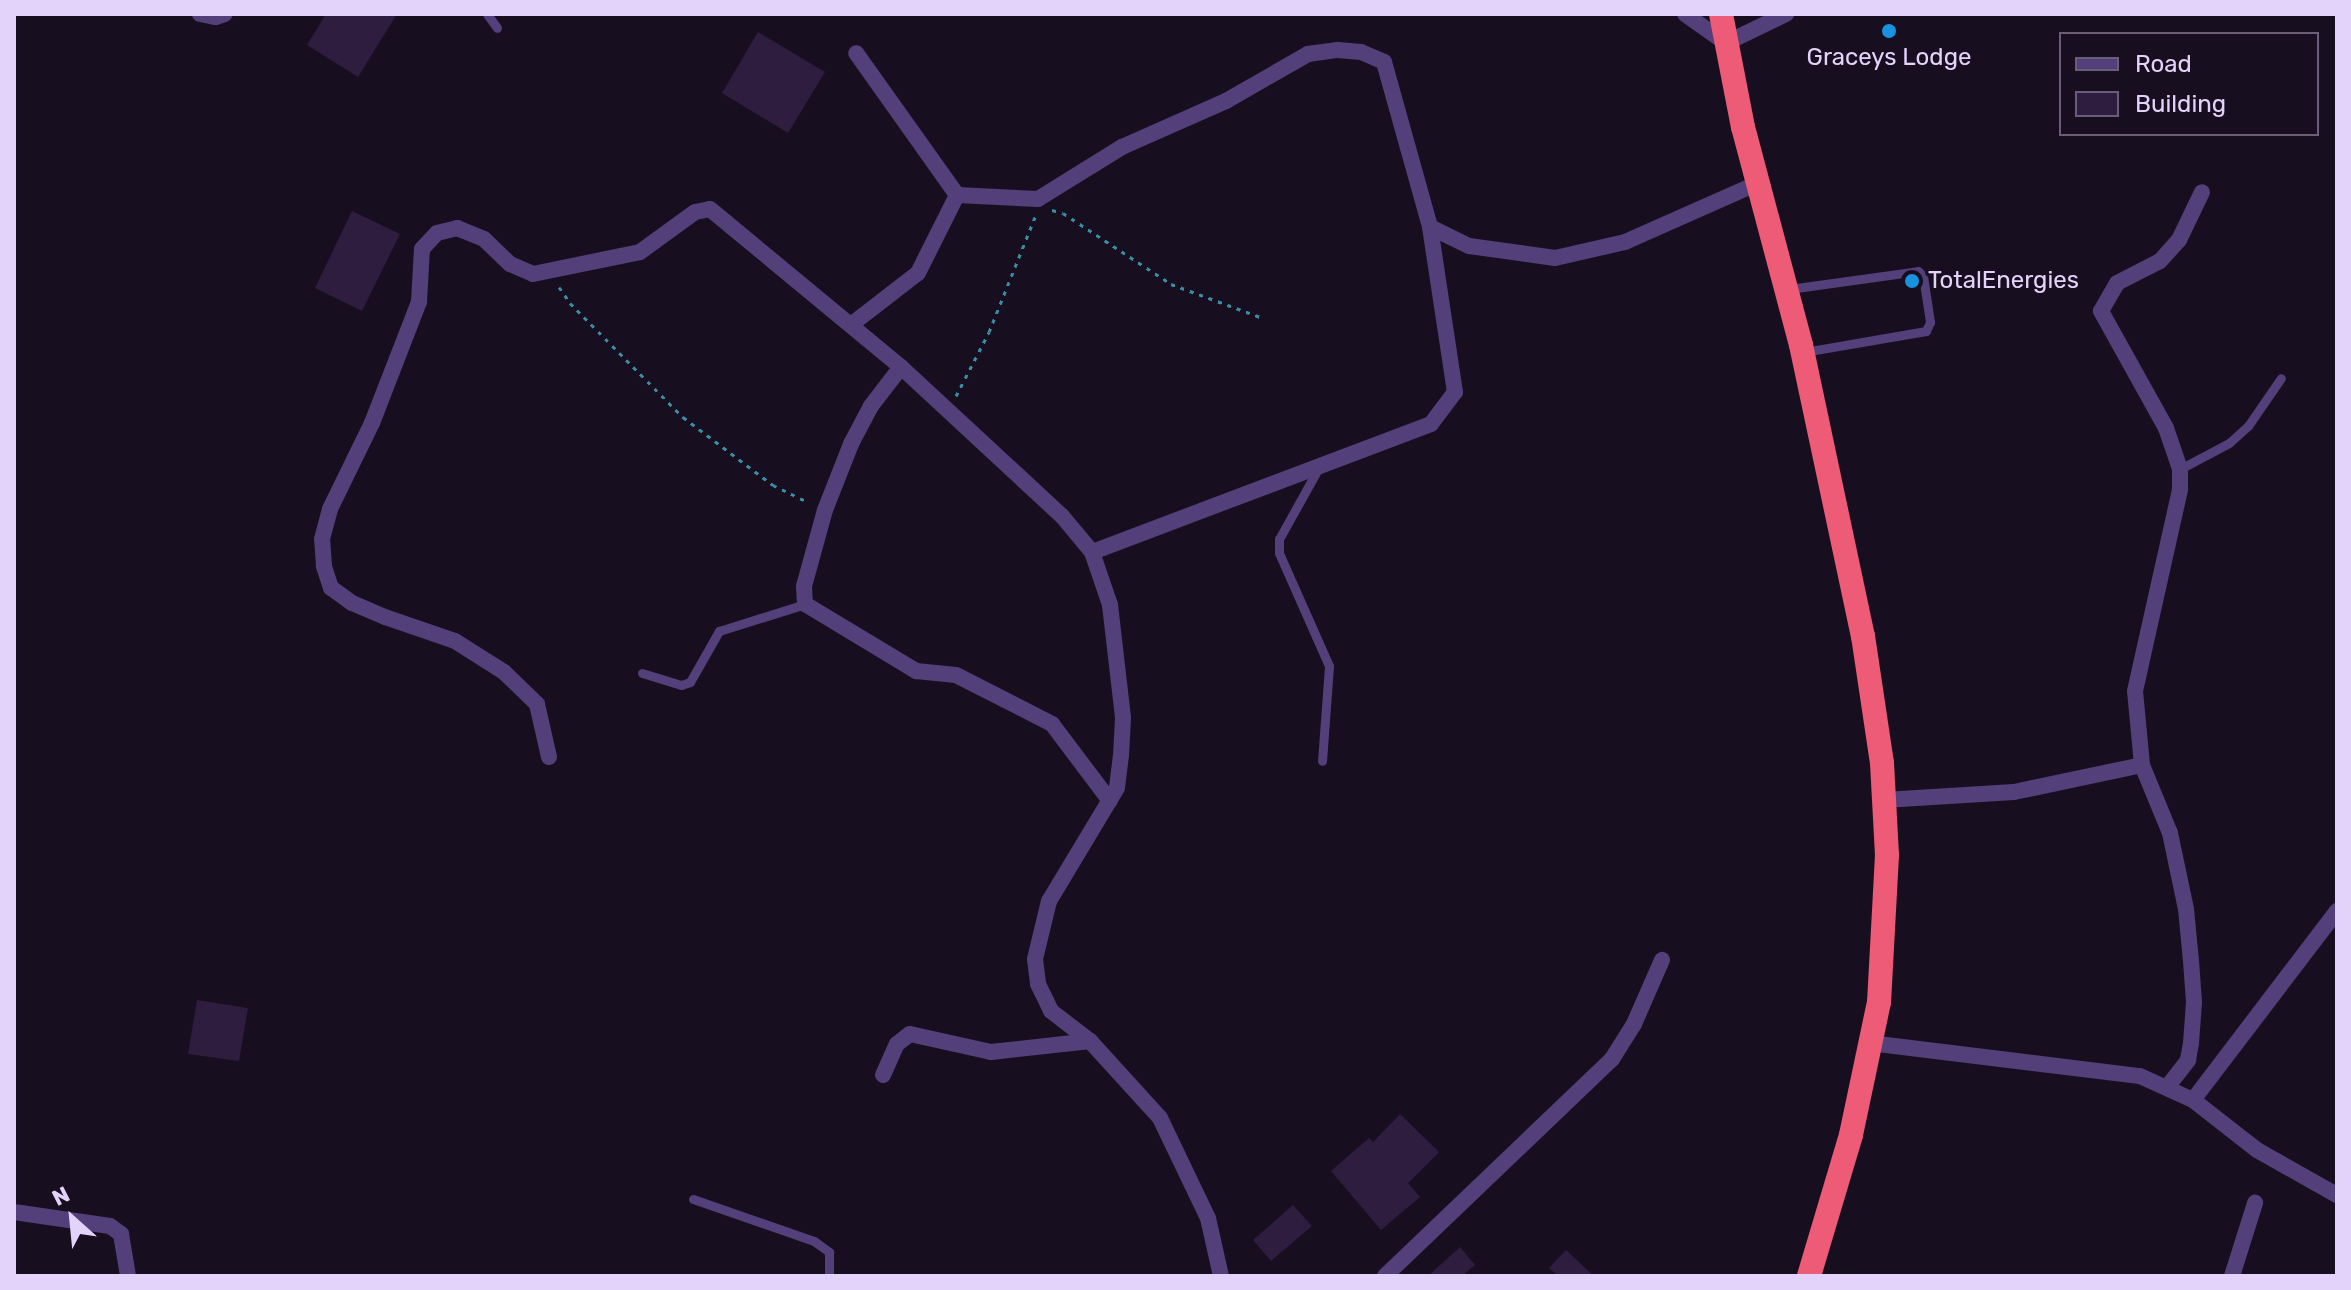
<!DOCTYPE html>
<html>
<head>
<meta charset="utf-8">
<style>
	body { margin:0 }
	#map { position:relative; width:2351px; height:1290px; overflow:hidden; background:#170f20; font-family:Rubik,sans-serif }
	div>[style] { position:absolute }
	.building>* { inset:0; background:#2e1d3e }
	.path>* { height:3px; margin-top:-1.5px; transform-origin:0; background:repeating-linear-gradient(90deg,#3b8da6 0 4px,transparent 0 10px) }
	.lane>* { height:9px; margin:-4.5px; padding:0 4.5px; transform-origin:4.5px; border-radius:4.5px; background:#533f79 }
	.street>* { height:16px; margin:-8px; padding:0 8px; transform-origin:8px; border-radius:8px; background:#533f79 }
	.highway>* { height:24px; margin:-12px; padding:0 12px; transform-origin:12px; border-radius:12px; background:#ed5b76 }
	.dots>* { width:22px; height:22px; translate:-50% -50%; box-sizing:border-box; border:4px solid #170f20; border-radius:50% }
	span { translate:-50% -50%; white-space:nowrap; text-align:center; line-height:1.15; -webkit-text-stroke:7px #170f20; paint-order:stroke }
	.poi-label { font-size:24px; color:#e3d3fa }
	.left { translate:0 -50%; text-align:left }
	.frame { position:absolute; inset:0; border:16px solid #e3d3fa; pointer-events:none }
	.legend { position:absolute; left:2059px; top:32px; width:260px; height:104px; box-sizing:border-box; background:#170f20; border:2px solid #695d77; margin:0; padding:10px 14px; list-style:none; font-size:24px; color:#e3d3fa }
	.legend li { display:flex; align-items:center; gap:16px; height:40px }
	.legend b { width:40px; border:2px solid #695d77 }
	.north { position:absolute; left:32px; top:1178px; width:80px; height:80px; -webkit-text-stroke:6px #170f20; paint-order:stroke; rotate:333deg; font-size:22px; font-weight:700; line-height:32px; text-align:center; color:#e3d3fa }
	.north::after { content:''; display:block; margin:auto; width:28px; height:36px; background:#e3d3fa; clip-path:polygon(50% 0,100% 100%,50% 72%,0 100%) }
</style>
</head>
<body>
<div id="map">
	<div class="building">
		<div style="clip-path:polygon(326px 14px,397px 14px,358px 77px,307px 45px)"></div>
		<div style="clip-path:polygon(758px 32px,825px 72px,788px 133px,722px 93px)"></div>
		<div style="clip-path:polygon(352px 211px,400px 234px,362px 311px,315px 288px)"></div>
		<div style="clip-path:polygon(197px 1000px,248px 1008px,239px 1061px,188px 1054px)"></div>
		<div style="clip-path:polygon(1400px 1114px,1439px 1152px,1408px 1183px,1420px 1197px,1381px 1230px,1331px 1171px,1369px 1138px,1373px 1142px)"></div>
		<div style="clip-path:polygon(1293px 1205px,1312px 1226px,1271px 1261px,1253px 1240px)"></div>
		<div style="clip-path:polygon(1460px 1247px,1475px 1265px,1462px 1276px,1428px 1276px)"></div>
		<div style="clip-path:polygon(1566px 1250px,1594px 1276px,1558px 1276px,1549px 1268px)"></div>
	</div>
	<div class="path">
		<div style="left:1052px;top:210px;width:11px;rotate:15deg"></div>
		<div style="left:1063px;top:213px;width:129px;rotate:33.3deg"></div>
		<div style="left:1171px;top:284px;width:98px;rotate:20.3deg"></div>
		<div style="left:559px;top:287px;width:19px;rotate:55deg"></div>
		<div style="left:570px;top:303px;width:161px;rotate:45.3deg"></div>
		<div style="left:683px;top:417px;width:113px;rotate:37.1deg"></div>
		<div style="left:773px;top:485px;width:39px;rotate:26deg"></div>
		<div style="left:956px;top:396px;width:72px;rotate:-62.7deg"></div>
		<div style="left:989px;top:332px;width:124px;rotate:-68.2deg"></div>
	</div>
	<div class="lane">
		<div style="left:487px;top:14px;width:17px;rotate:54deg"></div>
		<div style="left:1789px;top:289px;width:130px;rotate:-7.9deg"></div>
		<div style="left:1918px;top:271px;width:7px;rotate:45deg"></div>
		<div style="left:1923px;top:276px;width:47px;rotate:81.3deg"></div>
		<div style="left:1930px;top:322px;width:10px;rotate:114deg"></div>
		<div style="left:1926px;top:331px;width:123px;rotate:170.2deg"></div>
		<div style="left:1318px;top:469px;width:80px;rotate:119.1deg"></div>
		<div style="left:1279px;top:539px;width:14px;rotate:90deg"></div>
		<div style="left:1279px;top:553px;width:124px;rotate:66.1deg"></div>
		<div style="left:1329px;top:666px;width:95px;rotate:94.2deg"></div>
		<div style="left:2180px;top:469px;width:55px;rotate:-28deg"></div>
		<div style="left:2229px;top:443px;width:25px;rotate:-42deg"></div>
		<div style="left:2248px;top:426px;width:58px;rotate:-55.5deg"></div>
		<div style="left:642px;top:673px;width:41px;rotate:17.1deg"></div>
		<div style="left:681px;top:685px;width:9px;rotate:-18deg"></div>
		<div style="left:690px;top:682px;width:59px;rotate:-60.4deg"></div>
		<div style="left:719px;top:631px;width:90px;rotate:-17.4deg"></div>
		<div style="left:693px;top:1199px;width:128px;rotate:19.1deg"></div>
		<div style="left:814px;top:1241px;width:19px;rotate:36deg"></div>
		<div style="left:829px;top:1252px;width:24px;rotate:90deg"></div>
	</div>
	<div class="street">
		<div style="left:200px;top:14px;width:16px;rotate:11deg"></div>
		<div style="left:216px;top:17px;width:9px;rotate:-18deg"></div>
		<div style="left:1685px;top:14px;width:50px;rotate:35.3deg"></div>
		<div style="left:1726px;top:43px;width:67px;rotate:-25.8deg"></div>
		<div style="left:957px;top:195px;width:81px;rotate:2.8deg"></div>
		<div style="left:1038px;top:199px;width:99px;rotate:-31.8deg"></div>
		<div style="left:1122px;top:147px;width:114px;rotate:-23.9deg"></div>
		<div style="left:1226px;top:101px;width:95px;rotate:-29.8deg"></div>
		<div style="left:1308px;top:54px;width:30px;rotate:-8deg"></div>
		<div style="left:1338px;top:50px;width:23px;rotate:5deg"></div>
		<div style="left:1361px;top:52px;width:25px;rotate:23deg"></div>
		<div style="left:1384px;top:62px;width:171px;rotate:74.4deg"></div>
		<div style="left:1430px;top:227px;width:167px;rotate:81.4deg"></div>
		<div style="left:1455px;top:392px;width:40px;rotate:127deg"></div>
		<div style="left:1431px;top:424px;width:362px;rotate:159.3deg"></div>
		<div style="left:1430px;top:227px;width:43px;rotate:26deg"></div>
		<div style="left:1469px;top:246px;width:87px;rotate:7.9deg"></div>
		<div style="left:1555px;top:258px;width:72px;rotate:-12.9deg"></div>
		<div style="left:1625px;top:242px;width:145px;rotate:-23.9deg"></div>
		<div style="left:852px;top:324px;width:83px;rotate:-37.7deg"></div>
		<div style="left:918px;top:273px;width:87px;rotate:-63.4deg"></div>
		<div style="left:957px;top:195px;width:174px;rotate:-125.4deg"></div>
		<div style="left:901px;top:367px;width:49px;rotate:127.6deg"></div>
		<div style="left:871px;top:406px;width:43px;rotate:117.8deg"></div>
		<div style="left:851px;top:444px;width:71px;rotate:111.5deg"></div>
		<div style="left:825px;top:510px;width:79px;rotate:105.4deg"></div>
		<div style="left:804px;top:586px;width:18px;rotate:87deg"></div>
		<div style="left:805px;top:604px;width:130px;rotate:31.1deg"></div>
		<div style="left:916px;top:671px;width:40px;rotate:5.7deg"></div>
		<div style="left:956px;top:675px;width:108px;rotate:27deg"></div>
		<div style="left:1052px;top:724px;width:96px;rotate:53deg"></div>
		<div style="left:549px;top:757px;width:54px;rotate:-102.8deg"></div>
		<div style="left:537px;top:704px;width:46px;rotate:-135.9deg"></div>
		<div style="left:504px;top:672px;width:58px;rotate:-147.7deg"></div>
		<div style="left:455px;top:641px;width:74px;rotate:-161.1deg"></div>
		<div style="left:385px;top:617px;width:36px;rotate:-157deg"></div>
		<div style="left:352px;top:603px;width:26px;rotate:-144deg"></div>
		<div style="left:331px;top:588px;width:23px;rotate:-108deg"></div>
		<div style="left:324px;top:566px;width:27px;rotate:-94deg"></div>
		<div style="left:322px;top:539px;width:31px;rotate:-75deg"></div>
		<div style="left:330px;top:509px;width:96px;rotate:-64deg"></div>
		<div style="left:372px;top:423px;width:130px;rotate:-68.8deg"></div>
		<div style="left:419px;top:302px;width:53px;rotate:-86.8deg"></div>
		<div style="left:422px;top:249px;width:22px;rotate:-47deg"></div>
		<div style="left:437px;top:233px;width:21px;rotate:-14deg"></div>
		<div style="left:457px;top:228px;width:29px;rotate:22deg"></div>
		<div style="left:484px;top:239px;width:36px;rotate:44deg"></div>
		<div style="left:510px;top:264px;width:25px;rotate:23deg"></div>
		<div style="left:533px;top:274px;width:109px;rotate:-11.6deg"></div>
		<div style="left:640px;top:252px;width:68px;rotate:-36deg"></div>
		<div style="left:695px;top:212px;width:15px;rotate:-11deg"></div>
		<div style="left:710px;top:209px;width:248px;rotate:39.6deg"></div>
		<div style="left:901px;top:367px;width:219px;rotate:42.8deg"></div>
		<div style="left:1062px;top:516px;width:47px;rotate:50.2deg"></div>
		<div style="left:1092px;top:552px;width:56px;rotate:71.2deg"></div>
		<div style="left:1110px;top:605px;width:114px;rotate:83.4deg"></div>
		<div style="left:1123px;top:718px;width:37px;rotate:93deg"></div>
		<div style="left:1121px;top:755px;width:33px;rotate:97deg"></div>
		<div style="left:1117px;top:788px;width:132px;rotate:121deg"></div>
		<div style="left:1049px;top:901px;width:60px;rotate:103.6deg"></div>
		<div style="left:1035px;top:959px;width:25px;rotate:83deg"></div>
		<div style="left:1038px;top:984px;width:30px;rotate:64deg"></div>
		<div style="left:1051px;top:1011px;width:49px;rotate:37.6deg"></div>
		<div style="left:1090px;top:1041px;width:104px;rotate:47.7deg"></div>
		<div style="left:1160px;top:1118px;width:111px;rotate:64.4deg"></div>
		<div style="left:1208px;top:1218px;width:59px;rotate:77.4deg"></div>
		<div style="left:1884px;top:800px;width:130px;rotate:-3.5deg"></div>
		<div style="left:2014px;top:792px;width:131px;rotate:-11.9deg"></div>
		<div style="left:1870px;top:1043px;width:272px;rotate:7deg"></div>
		<div style="left:2140px;top:1076px;width:58px;rotate:24.4deg"></div>
		<div style="left:2193px;top:1100px;width:81px;rotate:38deg"></div>
		<div style="left:2257px;top:1150px;width:92px;rotate:29.4deg"></div>
		<div style="left:883px;top:1075px;width:34px;rotate:-66deg"></div>
		<div style="left:897px;top:1044px;width:16px;rotate:-38deg"></div>
		<div style="left:910px;top:1034px;width:83px;rotate:12.5deg"></div>
		<div style="left:991px;top:1052px;width:100px;rotate:-6.3deg"></div>
		<div style="left:2168px;top:1086px;width:33px;rotate:-52deg"></div>
		<div style="left:2188px;top:1060px;width:17px;rotate:-80deg"></div>
		<div style="left:2191px;top:1043px;width:41px;rotate:-85.8deg"></div>
		<div style="left:2194px;top:1002px;width:41px;rotate:-94.2deg"></div>
		<div style="left:2191px;top:961px;width:52px;rotate:-95.5deg"></div>
		<div style="left:2186px;top:909px;width:78px;rotate:-101.9deg"></div>
		<div style="left:2170px;top:833px;width:74px;rotate:-112.4deg"></div>
		<div style="left:2142px;top:765px;width:74px;rotate:-95.4deg"></div>
		<div style="left:2135px;top:691px;width:206px;rotate:-77.4deg"></div>
		<div style="left:2180px;top:490px;width:21px;rotate:-90deg"></div>
		<div style="left:2180px;top:469px;width:43px;rotate:-108.9deg"></div>
		<div style="left:2166px;top:428px;width:134px;rotate:-119.1deg"></div>
		<div style="left:2101px;top:311px;width:32px;rotate:-60deg"></div>
		<div style="left:2117px;top:283px;width:48px;rotate:-27.1deg"></div>
		<div style="left:2160px;top:261px;width:28px;rotate:-48deg"></div>
		<div style="left:2179px;top:240px;width:53px;rotate:-64.4deg"></div>
		<div style="left:2193px;top:1100px;width:238px;rotate:-52.7deg"></div>
		<div style="left:14px;top:1212px;width:97px;rotate:8.3deg"></div>
		<div style="left:110px;top:1226px;width:14px;rotate:36deg"></div>
		<div style="left:121px;top:1234px;width:43px;rotate:80.5deg"></div>
		<div style="left:1385px;top:1276px;width:314px;rotate:-43.7deg"></div>
		<div style="left:1612px;top:1059px;width:41px;rotate:-57.8deg"></div>
		<div style="left:1634px;top:1024px;width:70px;rotate:-66.4deg"></div>
		<div style="left:2232px;top:1276px;width:77px;rotate:-72.5deg"></div>
	</div>
	<div class="highway">
		<div style="left:1721px;top:14px;width:115px;rotate:79deg"></div>
		<div style="left:1743px;top:127px;width:226px;rotate:75.1deg"></div>
		<div style="left:1801px;top:345px;width:298px;rotate:78deg"></div>
		<div style="left:1863px;top:636px;width:128px;rotate:81.5deg"></div>
		<div style="left:1882px;top:763px;width:92px;rotate:86.9deg"></div>
		<div style="left:1887px;top:855px;width:147px;rotate:93.1deg"></div>
		<div style="left:1879px;top:1002px;width:136px;rotate:101.9deg"></div>
		<div style="left:1851px;top:1135px;width:147px;rotate:106.6deg"></div>
	</div>
	<div class="dots">
		<div style="left:1889px;top:31px;background:#1992e0"></div>
		<div style="left:1912px;top:281px;background:#1992e0"></div>
	</div>
	<div class="poi-label">
		<span style="left:1889px;top:58px">Graceys Lodge</span>
		<span class="left" style="left:1928px;top:281px">TotalEnergies</span>
	</div>
	<div class="frame"></div>
	<ul class="legend">
	<li><b style="height:10px;background:#533f79"></b>Road</li>
	<li><b style="height:22px;background:#2e1d3e"></b>Building</li>
	</ul>
	<div class="north">N</div>
</div>
</body>
</html>
